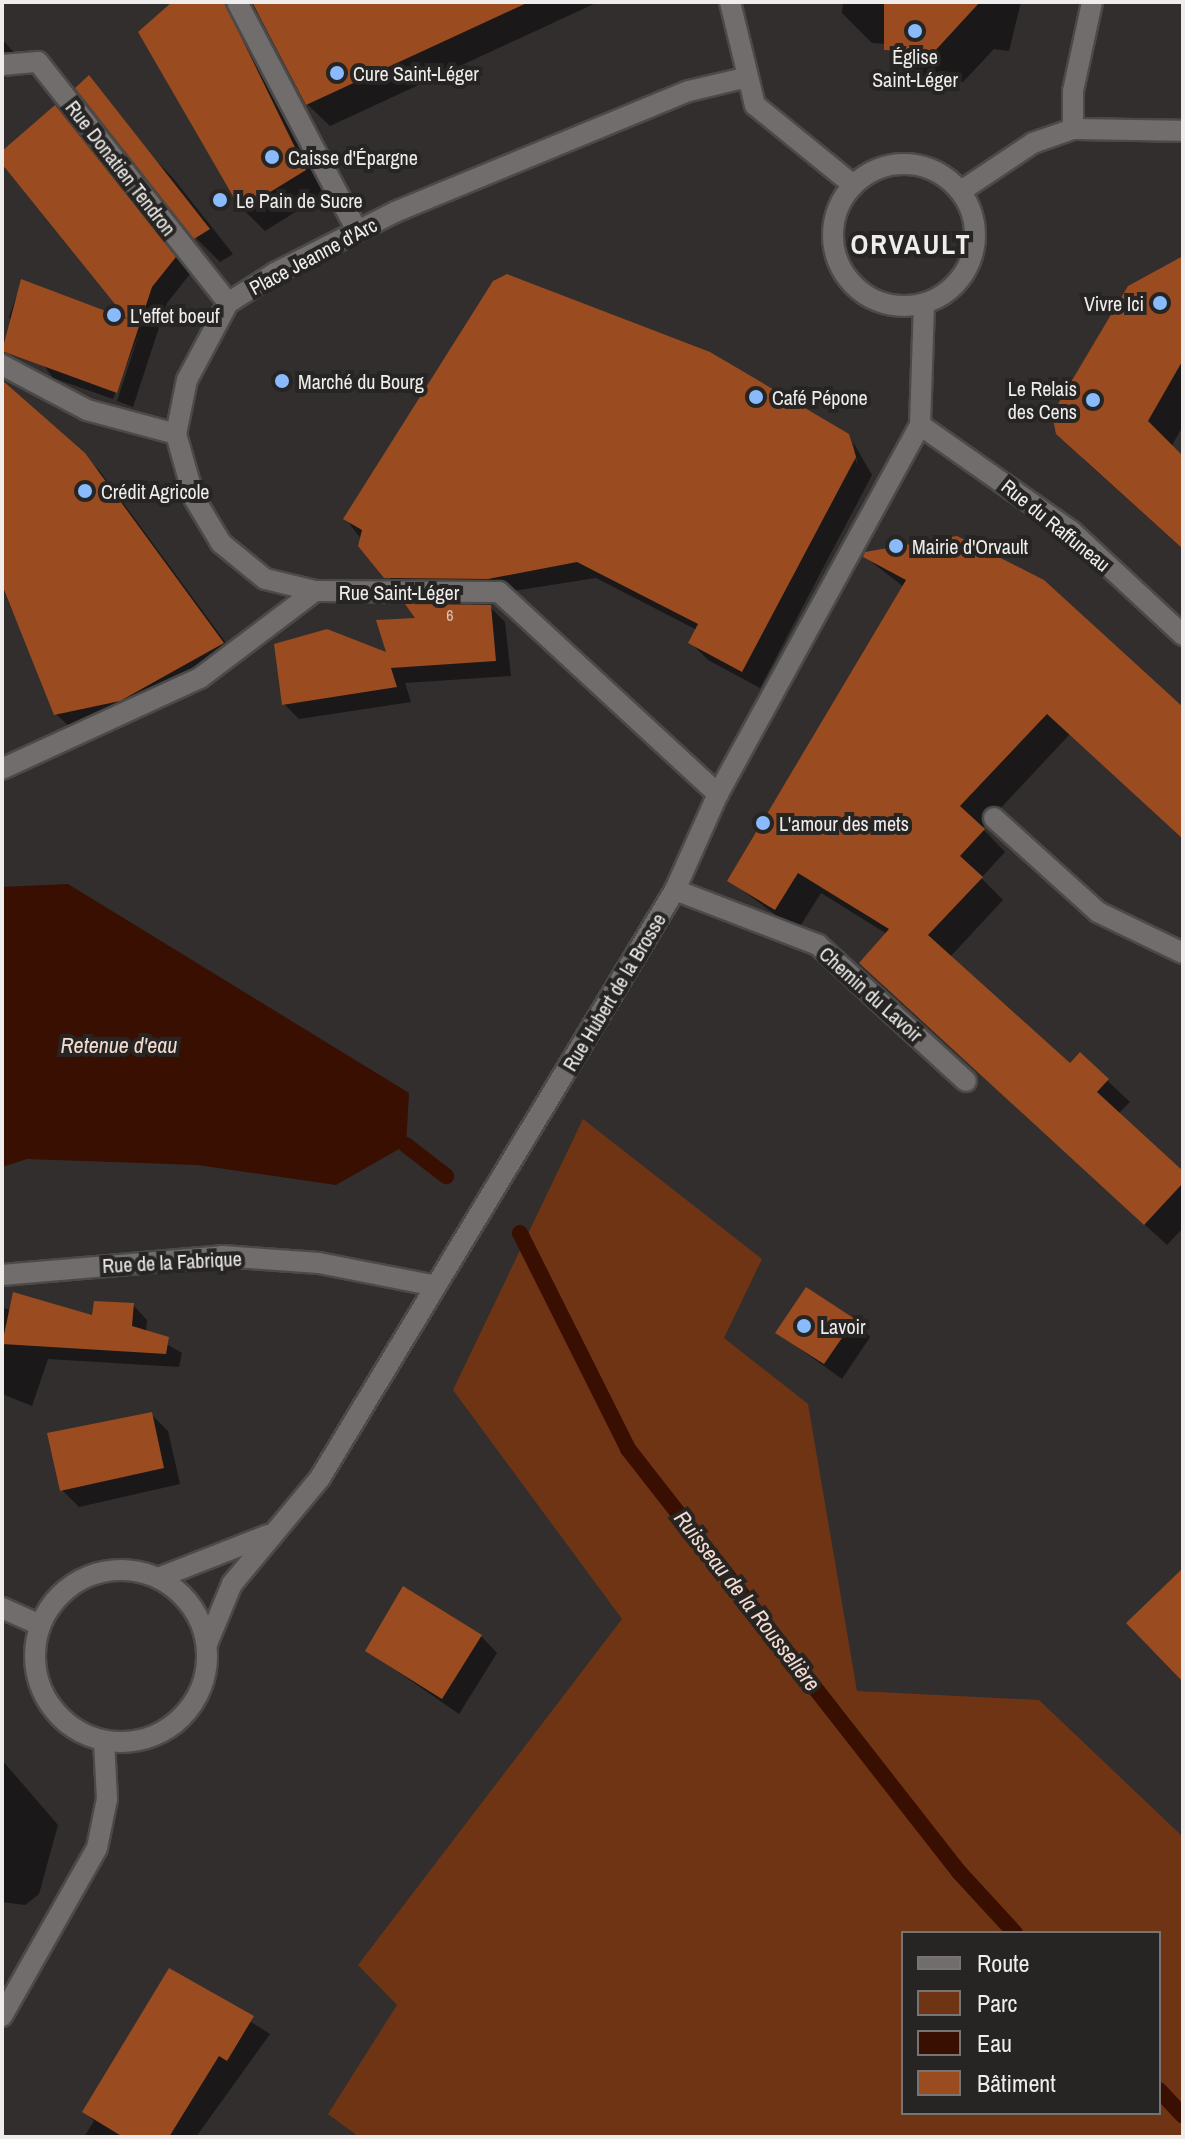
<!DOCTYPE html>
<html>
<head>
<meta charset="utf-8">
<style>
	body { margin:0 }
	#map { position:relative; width:1185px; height:2139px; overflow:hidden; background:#312e2d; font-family:"Archivo Narrow",sans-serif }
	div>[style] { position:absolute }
	.green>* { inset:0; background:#6f3414 }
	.water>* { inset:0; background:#380f00 }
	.shadow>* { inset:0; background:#0007 }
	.stream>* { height:16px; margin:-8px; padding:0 8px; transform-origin:8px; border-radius:8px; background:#380f00 }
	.building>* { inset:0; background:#9a4b1f }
	.roads { filter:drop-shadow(2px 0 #4c4a49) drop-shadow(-2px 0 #4c4a49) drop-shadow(0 2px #4c4a49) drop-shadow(0 -2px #4c4a49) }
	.lane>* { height:20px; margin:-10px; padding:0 10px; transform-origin:10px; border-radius:10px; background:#706d6c }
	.street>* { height:20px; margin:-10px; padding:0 10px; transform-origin:10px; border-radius:10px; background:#706d6c }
	.secondary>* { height:20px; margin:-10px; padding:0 10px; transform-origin:10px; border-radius:10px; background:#706d6c }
	.secondary>.ring { margin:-10px; padding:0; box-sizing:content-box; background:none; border:20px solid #706d6c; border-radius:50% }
	.dots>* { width:22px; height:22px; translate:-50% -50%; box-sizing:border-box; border:4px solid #272523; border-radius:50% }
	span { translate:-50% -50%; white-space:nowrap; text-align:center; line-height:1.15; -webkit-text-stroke:8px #272523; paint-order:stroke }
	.number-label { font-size:16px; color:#dac4b9 }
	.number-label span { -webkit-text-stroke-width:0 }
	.poi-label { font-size:20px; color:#efedec }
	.left { translate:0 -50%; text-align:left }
	.right { translate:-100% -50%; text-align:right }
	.street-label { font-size:20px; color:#efedec }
	.water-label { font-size:22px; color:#f3dbd0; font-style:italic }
	.district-label { font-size:28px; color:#efedec; font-weight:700; letter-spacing:2px }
	.frame { position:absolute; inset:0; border:4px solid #efedec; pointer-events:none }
	.legend { position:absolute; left:901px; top:1931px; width:260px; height:184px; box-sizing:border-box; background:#272523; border:2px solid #777573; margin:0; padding:10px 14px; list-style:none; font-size:24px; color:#efedec }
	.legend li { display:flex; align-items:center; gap:16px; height:40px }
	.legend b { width:40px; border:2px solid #777573 }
</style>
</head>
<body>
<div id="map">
	<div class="green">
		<div style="clip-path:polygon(evenodd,583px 1119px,762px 1259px,724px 1338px,808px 1404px,857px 1691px,1039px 1700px,1183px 1837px,1183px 2137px,359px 2137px,328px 2114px,397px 2005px,358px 1965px,622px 1619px,453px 1390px,583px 1119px,903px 1933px,1159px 1933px,1159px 2113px,903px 2113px,903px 1933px)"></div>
	</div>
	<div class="water">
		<div style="clip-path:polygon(68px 884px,409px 1093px,406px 1145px,336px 1185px,198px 1165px,27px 1159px,2px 1167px,2px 887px)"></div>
	</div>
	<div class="shadow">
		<div style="clip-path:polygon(175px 2px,598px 2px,330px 126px,307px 104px,260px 14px,252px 12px,326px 193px,265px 231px,243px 209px,141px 32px)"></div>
		<div style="clip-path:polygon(843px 2px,1021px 2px,1009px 51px,994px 49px,963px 82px,916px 79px,886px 44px,872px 43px,842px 13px)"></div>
		<div style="clip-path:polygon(2px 39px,23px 63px,2px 80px)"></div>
		<div style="clip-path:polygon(55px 108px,190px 274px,167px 303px,133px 407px,117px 401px,140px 331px,113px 399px,53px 378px,9px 317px,22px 281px,133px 323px,2px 155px)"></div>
		<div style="clip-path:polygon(149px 153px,173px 178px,233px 254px,220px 262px,196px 238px)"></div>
		<div style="clip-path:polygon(1183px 280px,1183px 426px,1171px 447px,1183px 458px,1183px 549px,1083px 459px)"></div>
		<div style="clip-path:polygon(2px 384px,99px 470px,237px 658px,71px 728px,56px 714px,2px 587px)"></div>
		<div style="clip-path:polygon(847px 436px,858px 467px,853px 442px,872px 475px,760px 688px,708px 660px,691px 643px,697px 630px,596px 578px,506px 592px,403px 595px,346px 519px)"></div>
		<div style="clip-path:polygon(865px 557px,1183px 710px,1183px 838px,1070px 734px,982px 828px,1005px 852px,981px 878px,1003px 900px,950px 957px,1070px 1066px,1080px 1055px,1130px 1102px,1118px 1114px,1183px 1174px,1183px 1228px,1167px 1245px,883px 985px,887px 934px,821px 893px,797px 931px,730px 881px,904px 587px)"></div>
		<div style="clip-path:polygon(490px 607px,505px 622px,511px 676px,405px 683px,411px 702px,299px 719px,284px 704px,389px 656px,419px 619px)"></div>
		<div style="clip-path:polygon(14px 1294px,94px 1317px,133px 1305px,147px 1320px,146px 1332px,182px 1353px,179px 1367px,48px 1359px,32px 1406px,2px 1394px,2px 1307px,9px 1310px)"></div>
		<div style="clip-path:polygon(853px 1320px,870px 1337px,842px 1379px,778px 1333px)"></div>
		<div style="clip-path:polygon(151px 1414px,168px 1431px,180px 1484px,79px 1507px,62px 1490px)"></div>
		<div style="clip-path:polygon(481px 1636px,497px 1653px,459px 1714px,368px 1651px)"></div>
		<div style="clip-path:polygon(2px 1760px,58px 1825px,39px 1894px,25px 1905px,2px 1902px)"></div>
		<div style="clip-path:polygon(169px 1970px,270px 2034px,196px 2137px,84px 2137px,94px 2121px,85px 2112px)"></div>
	</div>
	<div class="stream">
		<div style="left:406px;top:1145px;width:51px;rotate:37.8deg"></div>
		<div style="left:520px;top:1233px;width:241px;rotate:63.4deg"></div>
		<div style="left:628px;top:1449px;width:537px;rotate:51.96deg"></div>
		<div style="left:959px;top:1872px;width:83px;rotate:47.4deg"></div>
		<div style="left:1159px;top:2090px;width:35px;rotate:47deg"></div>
	</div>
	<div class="building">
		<div style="clip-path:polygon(172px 2px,224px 2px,306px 170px,241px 210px,138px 32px)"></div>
		<div style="clip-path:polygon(252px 2px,529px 2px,306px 105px)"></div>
		<div style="clip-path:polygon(884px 2px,980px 2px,933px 53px,884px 50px)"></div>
		<div style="clip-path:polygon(89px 75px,210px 229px,194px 239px,75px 88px)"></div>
		<div style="clip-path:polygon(55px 105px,176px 257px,152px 287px,117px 393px,2px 351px,21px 279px,127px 319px,2px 164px,2px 151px)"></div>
		<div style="clip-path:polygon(1183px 256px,1183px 360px,1148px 421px,1183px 456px,1183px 549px,1056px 434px,1052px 414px,1128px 286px)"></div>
		<div style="clip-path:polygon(507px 274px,710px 352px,849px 434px,856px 457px,742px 672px,688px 643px,698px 624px,577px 562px,488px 579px,384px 578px,358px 546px,362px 530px,343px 519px,493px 281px)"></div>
		<div style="clip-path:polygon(2px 380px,85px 453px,224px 643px,120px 701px,54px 715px,2px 585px)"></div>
		<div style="clip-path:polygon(957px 536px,1044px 580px,1183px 707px,1183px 839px,1047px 714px,960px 806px,985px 829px,960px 856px,983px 877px,928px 935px,1070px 1063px,1080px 1052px,1109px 1079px,1097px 1092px,1183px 1171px,1183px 1183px,1144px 1225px,859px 963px,889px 929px,798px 873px,775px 910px,727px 881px,906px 580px,863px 557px,865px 552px)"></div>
		<div style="clip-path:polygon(405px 604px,491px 605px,496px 661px,391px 668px,397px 687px,282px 705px,274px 644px,327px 629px,386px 652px,376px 620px,415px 618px)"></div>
		<div style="clip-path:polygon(806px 1287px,855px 1319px,824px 1364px,775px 1333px)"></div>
		<div style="clip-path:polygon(13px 1292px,92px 1315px,94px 1301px,134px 1303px,132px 1326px,169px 1337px,166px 1354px,2px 1344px)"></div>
		<div style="clip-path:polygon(152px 1412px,164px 1468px,60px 1491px,47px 1433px)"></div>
		<div style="clip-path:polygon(1183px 1568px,1183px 1682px,1126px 1623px)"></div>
		<div style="clip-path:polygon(403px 1586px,482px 1635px,442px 1699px,365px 1651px)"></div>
		<div style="clip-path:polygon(169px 1968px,254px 2016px,227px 2061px,219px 2056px,169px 2137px,123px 2137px,82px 2112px)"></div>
	</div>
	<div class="roads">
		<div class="lane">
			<div style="left:2px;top:365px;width:96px;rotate:27.9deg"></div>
			<div style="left:87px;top:410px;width:92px;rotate:15.1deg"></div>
			<div style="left:2px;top:769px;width:218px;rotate:-24.7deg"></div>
			<div style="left:200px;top:678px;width:144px;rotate:-37.1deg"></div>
			<div style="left:675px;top:890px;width:153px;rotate:21deg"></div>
			<div style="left:818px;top:945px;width:201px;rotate:42.6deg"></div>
		</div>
		<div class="street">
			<div style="left:237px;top:2px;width:256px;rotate:62.3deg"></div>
			<div style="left:2px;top:65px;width:36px;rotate:-5deg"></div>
			<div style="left:38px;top:62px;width:307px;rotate:51.7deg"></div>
			<div style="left:1073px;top:129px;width:38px;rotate:-90deg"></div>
			<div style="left:1073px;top:91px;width:91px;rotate:-77.9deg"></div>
			<div style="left:718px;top:794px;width:298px;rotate:-137.3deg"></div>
			<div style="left:499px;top:592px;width:184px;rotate:-179.7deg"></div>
			<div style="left:315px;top:591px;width:51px;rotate:-166.5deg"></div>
			<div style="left:265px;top:579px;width:57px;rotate:-140.7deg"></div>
			<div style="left:221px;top:543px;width:52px;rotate:-121deg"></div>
			<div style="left:194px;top:498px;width:66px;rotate:-105.7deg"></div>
			<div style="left:176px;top:434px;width:55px;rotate:-78.5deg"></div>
			<div style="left:187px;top:380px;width:87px;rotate:-62deg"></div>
			<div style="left:228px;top:303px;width:56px;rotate:-32.6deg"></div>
			<div style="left:275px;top:273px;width:135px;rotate:-26.9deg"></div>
			<div style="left:395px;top:212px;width:318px;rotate:-22.4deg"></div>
			<div style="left:689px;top:91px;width:57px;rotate:-13.3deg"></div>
			<div style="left:994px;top:818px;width:140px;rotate:42.1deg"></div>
			<div style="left:1098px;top:912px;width:94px;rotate:25.8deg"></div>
			<div style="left:2px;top:1275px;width:221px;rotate:-4.9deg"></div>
			<div style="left:222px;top:1256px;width:97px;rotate:4.1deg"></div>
			<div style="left:319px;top:1263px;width:119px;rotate:11.1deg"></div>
		</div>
		<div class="secondary">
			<div style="left:730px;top:2px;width:106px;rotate:76.4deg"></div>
			<div style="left:755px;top:105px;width:127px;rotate:39.2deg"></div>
			<div class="ring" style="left:833px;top:164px;width:122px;height:122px"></div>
			<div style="left:961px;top:191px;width:87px;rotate:-33.7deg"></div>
			<div style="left:1033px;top:143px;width:42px;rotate:-19.3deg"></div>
			<div style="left:1073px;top:129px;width:110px;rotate:1deg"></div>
			<div style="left:920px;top:425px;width:184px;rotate:35.1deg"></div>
			<div style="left:1071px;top:531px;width:153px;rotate:42.9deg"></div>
			<div class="ring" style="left:35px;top:1570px;width:152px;height:152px"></div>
			<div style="left:158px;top:1578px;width:118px;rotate:-21.4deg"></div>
			<div style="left:2px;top:1608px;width:42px;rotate:24.1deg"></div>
			<div style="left:207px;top:1644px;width:65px;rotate:-67.4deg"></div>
			<div style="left:232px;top:1584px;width:138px;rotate:-50.3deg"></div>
			<div style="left:320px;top:1478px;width:687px;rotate:-58.88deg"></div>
			<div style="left:675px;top:890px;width:105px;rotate:-65.9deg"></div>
			<div style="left:718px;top:794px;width:421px;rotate:-61.3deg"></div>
			<div style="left:920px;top:425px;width:121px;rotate:-88.1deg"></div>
			<div style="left:2px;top:2016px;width:193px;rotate:-60.5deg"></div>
			<div style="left:97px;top:1848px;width:50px;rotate:-78.5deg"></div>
			<div style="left:107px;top:1799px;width:57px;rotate:-93deg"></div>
		</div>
	</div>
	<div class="dots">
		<div style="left:915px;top:31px;background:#89bafc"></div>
		<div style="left:337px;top:73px;background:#89bafc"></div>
		<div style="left:272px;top:157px;background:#89bafc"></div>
		<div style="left:220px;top:200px;background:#89bafc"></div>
		<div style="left:1160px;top:303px;background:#89bafc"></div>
		<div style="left:114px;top:315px;background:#89bafc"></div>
		<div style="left:282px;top:381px;background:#89bafc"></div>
		<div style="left:756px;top:397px;background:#89bafc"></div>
		<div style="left:1093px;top:400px;background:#89bafc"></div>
		<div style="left:85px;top:491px;background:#89bafc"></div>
		<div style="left:896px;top:546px;background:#89bafc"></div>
		<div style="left:763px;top:823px;background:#89bafc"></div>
		<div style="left:804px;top:1326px;background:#89bafc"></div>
	</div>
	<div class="number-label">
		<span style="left:450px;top:615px">6</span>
	</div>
	<div class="poi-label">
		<span style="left:915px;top:68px">Église<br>Saint-Léger</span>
		<span class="left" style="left:353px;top:73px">Cure Saint-Léger</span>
		<span class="left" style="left:288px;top:157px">Caisse d'Épargne</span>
		<span class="left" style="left:236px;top:200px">Le Pain de Sucre</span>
		<span class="right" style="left:1144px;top:303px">Vivre Ici</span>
		<span class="left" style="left:130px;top:315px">L'effet boeuf</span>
		<span class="left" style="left:298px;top:381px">Marché du Bourg</span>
		<span class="right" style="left:1077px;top:400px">Le Relais<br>des Cens</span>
		<span class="left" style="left:772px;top:397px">Café Pépone</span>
		<span class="left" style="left:101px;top:491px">Crédit Agricole</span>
		<span class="left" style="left:912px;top:546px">Mairie d'Orvault</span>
		<span class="left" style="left:779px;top:823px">L'amour des mets</span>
		<span class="left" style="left:820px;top:1326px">Lavoir</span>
	</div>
	<div class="street-label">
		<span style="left:121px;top:168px;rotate:52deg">Rue Donatien Tendron</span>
		<span style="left:313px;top:256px;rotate:-28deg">Place Jeanne d'Arc</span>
		<span style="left:1056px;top:525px;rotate:39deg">Rue du Raffuneau</span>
		<span style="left:399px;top:592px">Rue Saint-Léger</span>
		<span style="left:614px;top:992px;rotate:-59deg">Rue Hubert de la Brosse</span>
		<span style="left:871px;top:994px;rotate:42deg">Chemin du Lavoir</span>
		<span style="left:172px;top:1262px;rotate:-3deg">Rue de la Fabrique</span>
	</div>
	<div class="water-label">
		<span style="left:119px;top:1046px">Retenue d'eau</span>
		<span style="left:747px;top:1601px;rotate:52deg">Ruisseau de la Rousselière</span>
	</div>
	<div class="district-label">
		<span style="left:911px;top:244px">ORVAULT</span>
	</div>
	<div class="frame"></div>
	<ul class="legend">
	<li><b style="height:10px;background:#706d6c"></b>Route</li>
	<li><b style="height:22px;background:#6f3414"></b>Parc</li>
	<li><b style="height:22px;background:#380f00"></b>Eau</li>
	<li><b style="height:22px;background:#9a4b1f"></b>Bâtiment</li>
	</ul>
</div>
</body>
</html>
